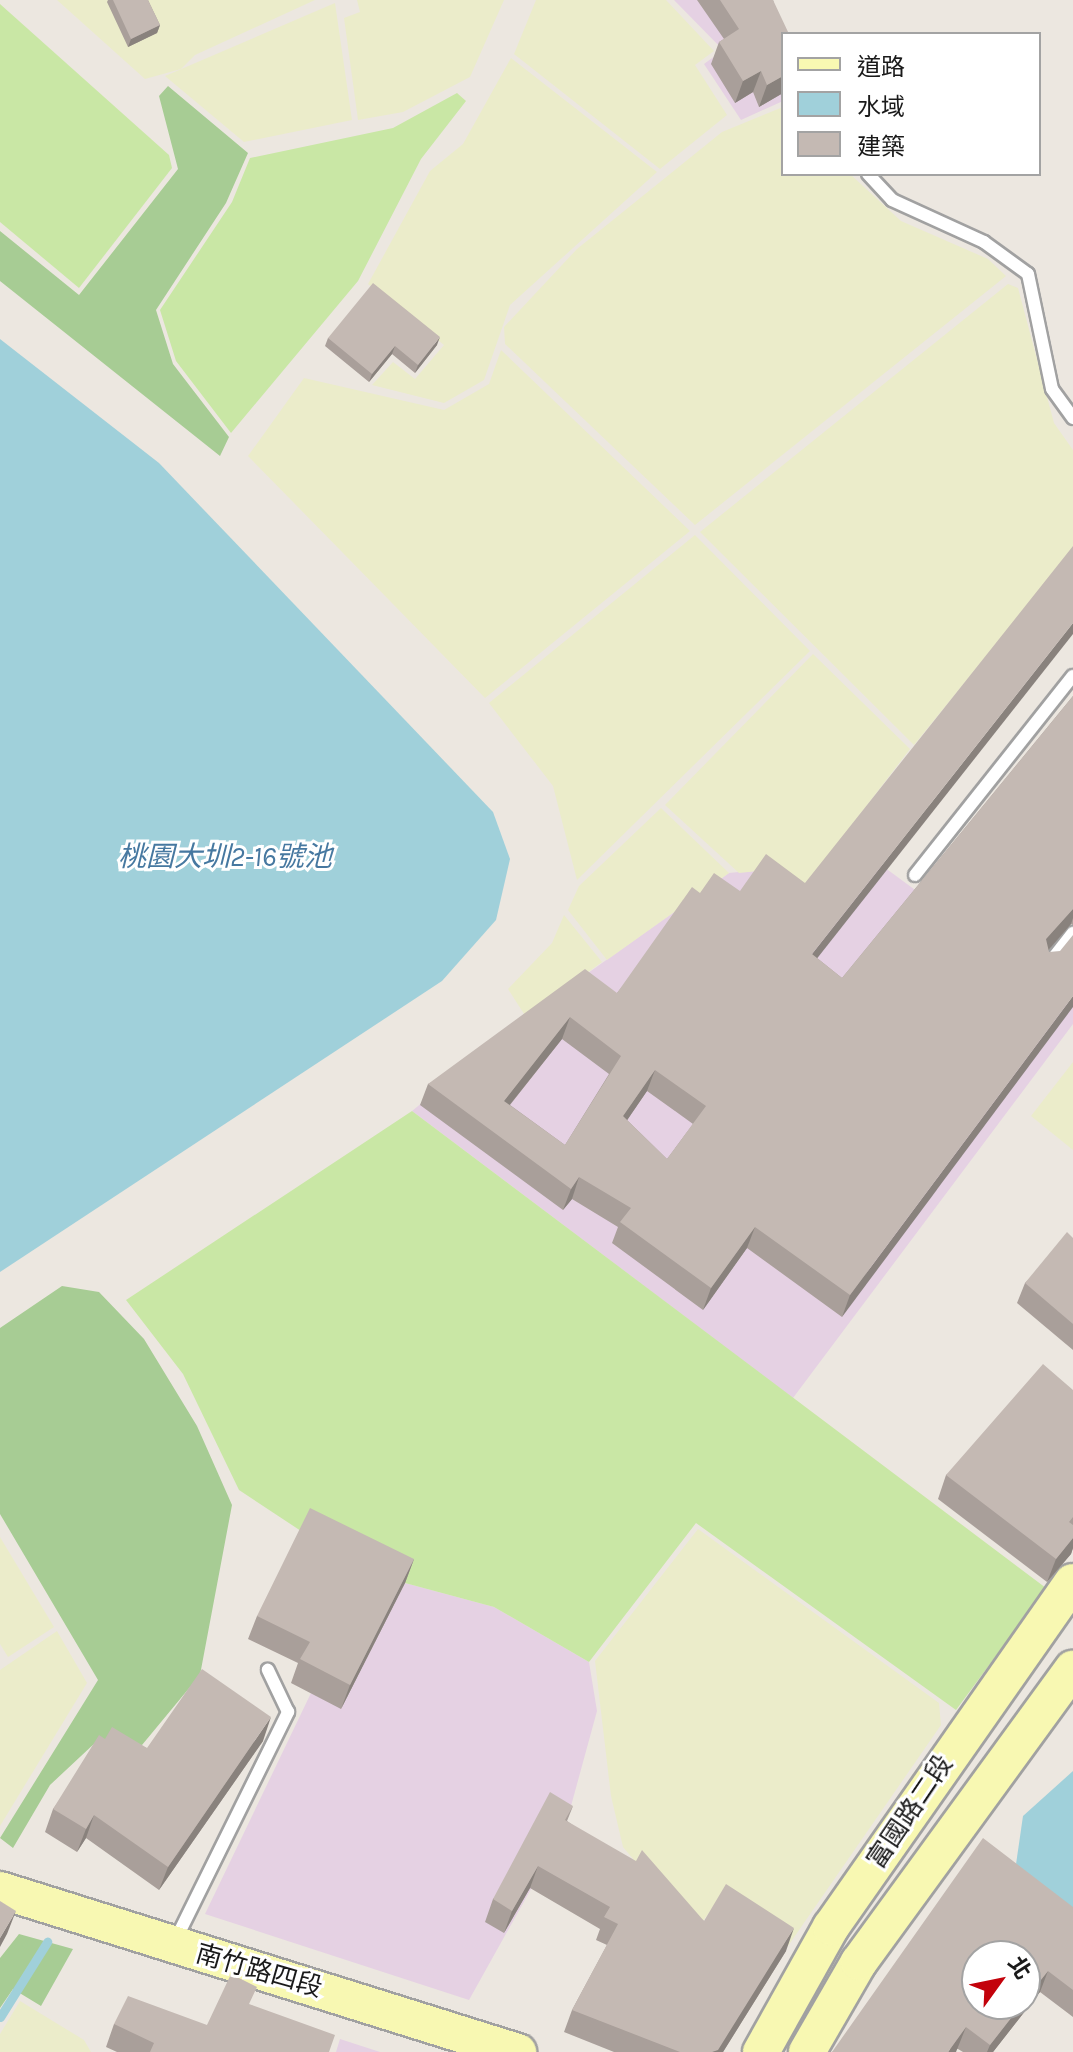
<!DOCTYPE html>
<html>
<head>
<meta charset="utf-8">
<style>
	body { margin:0 }
	#map { position:relative; width:1073px; height:2052px; overflow:hidden; background:#ece7e0; font-family:Karla,"Noto Sans TC",sans-serif }
	div>[style] { position:absolute }
	.industrial>* { inset:0; background:#e5d1e3 }
	.farmland>* { inset:0; background:#ebecca }
	.grass>* { inset:0; background:#c9e7a5 }
	.forest>* { inset:0; background:#a7cc94 }
	.water>* { inset:0; background:#a0d0da }
	.stream>* { height:9px; margin:-4.5px; padding:0 4.5px; transform-origin:4.5px; border-radius:4.5px; background:#a0d0da }
	.roads { filter:drop-shadow(2px 0 #a1a1a1) drop-shadow(-2px 0 #a1a1a1) drop-shadow(0 2px #a1a1a1) drop-shadow(0 -2px #a1a1a1) }
	.lane>* { height:12px; margin:-6px; padding:0 6px; transform-origin:6px; border-radius:6px; background:#fff }
	.secondary>* { height:36px; margin:-18px; padding:0 18px; transform-origin:18px; border-radius:18px; background:#f8f8b2 }
	.wall>* { inset:0; background:#a99f9a }
	.shaded-wall>* { inset:0; background:#89827d }
	.building>* { inset:0; background:#c4b9b3 }
	span { translate:-50% -50%; white-space:nowrap; text-align:center; line-height:1.15; -webkit-text-stroke:6px #fff; paint-order:stroke }
	.street-label { font-size:26px; color:#1a1a1a }
	.water-label { font-size:28px; color:#4678a0; font-style:italic }
	.legend { position:absolute; left:781px; top:32px; width:260px; height:144px; box-sizing:border-box; background:#fff; border:2px solid #a3a3a3; margin:0; padding:10px 14px; list-style:none; font-size:24px; color:#1a1a1a }
	.legend li { display:flex; align-items:center; gap:16px; height:40px }
	.legend b { width:40px; border:2px solid #a3a3a3 }
	.north { position:absolute; left:961px; top:1940px; width:80px; height:80px; box-sizing:border-box; background:#fff; border:2px solid #a3a3a3; border-radius:50%; rotate:57deg; font-size:22px; font-weight:700; line-height:32px; text-align:center; color:#1a1a1a }
	.north::after { content:''; display:block; margin:auto; width:28px; height:36px; background:#c3020b; clip-path:polygon(50% 0,100% 100%,50% 72%,0 100%) }
</style>
</head>
<body>
<div id="map">
	<div class="industrial">
		<div style="clip-path:polygon(674px 0,758px 0,783px 53px,783px 101px,741px 120px,704px 64px,723px 50px)"></div>
		<div style="clip-path:polygon(843px 837px,1073px 1006px,1073px 1024px,793px 1398px,412px 1111px,526px 1017px,729px 873px,758px 870px)"></div>
		<div style="clip-path:polygon(405px 1583px,494px 1607px,589px 1662px,597px 1711px,565px 1828px,469px 2000px,205px 1914px,311px 1693px,341px 1708px)"></div>
		<div style="clip-path:polygon(340px 2039px,380px 2052px,336px 2052px)"></div>
	</div>
	<div class="farmland">
		<div style="clip-path:polygon(57px 0,315px 0,195px 55px,181px 69px,145px 79px)"></div>
		<div style="clip-path:polygon(357px 0,504px 0,470px 77px,403px 112px,358px 120px,344px 18px,360px 12px)"></div>
		<div style="clip-path:polygon(536px 0,666px 0,714px 51px,695px 65px,727px 115px,660px 169px,514px 54px)"></div>
		<div style="clip-path:polygon(335px 3px,352px 120px,244px 142px,165px 76px)"></div>
		<div style="clip-path:polygon(511px 58px,657px 172px,510px 305px,484px 380px,444px 403px,372px 385px,393px 362px,415px 379px,444px 345px,368px 284px,430px 171px,463px 144px)"></div>
		<div style="clip-path:polygon(783px 107px,783px 174px,850px 174px,901px 221px,988px 259px,1006px 276px,695px 525px,505px 344px,504px 327px,577px 249px,722px 132px)"></div>
		<div style="clip-path:polygon(1008px 284px,1018px 288px,1054px 423px,1073px 450px,1073px 549px,914px 745px,700px 532px)"></div>
		<div style="clip-path:polygon(501px 350px,690px 531px,485px 698px,248px 456px,304px 378px,444px 410px,489px 384px)"></div>
		<div style="clip-path:polygon(695px 535px,810px 651px,577px 880px,553px 786px,489px 703px)"></div>
		<div style="clip-path:polygon(813px 654px,910px 749px,796px 898px,758px 871px,739px 873px,665px 805px)"></div>
		<div style="clip-path:polygon(661px 808px,729px 873px,607px 960px,568px 910px,579px 886px)"></div>
		<div style="clip-path:polygon(564px 915px,602px 962px,526px 1017px,508px 989px,552px 943px)"></div>
		<div style="clip-path:polygon(1073px 1062px,1073px 1150px,1031px 1116px)"></div>
		<div style="clip-path:polygon(698px 1529px,939px 1703px,941px 1725px,788px 1946px,718px 1901px,702px 1922px,688px 1924px,623px 1847px,611px 1796px,595px 1661px)"></div>
		<div style="clip-path:polygon(0 1537px,54px 1627px,8px 1657px,0 1644px)"></div>
		<div style="clip-path:polygon(57px 1631px,87px 1683px,0 1826px,0 1670px)"></div>
		<div style="clip-path:polygon(20px 2001px,84px 2040px,91px 2052px,0 2052px,0 2034px)"></div>
	</div>
	<div class="grass">
		<div style="clip-path:polygon(0 4px,169px 155px,172px 168px,79px 288px,0 222px)"></div>
		<div style="clip-path:polygon(457px 93px,466px 101px,421px 159px,358px 281px,231px 433px,176px 361px,160px 310px,232px 202px,250px 158px,393px 128px)"></div>
		<div style="clip-path:polygon(412px 1111px,1046px 1588px,956px 1710px,696px 1523px,589px 1662px,494px 1607px,405px 1583px,301px 1531px,239px 1490px,183px 1374px,126px 1300px)"></div>
	</div>
	<div class="forest">
		<div style="clip-path:polygon(168px 86px,248px 153px,226px 203px,156px 310px,173px 364px,229px 437px,220px 456px,0 281px,0 231px,79px 295px,178px 169px,159px 96px)"></div>
		<div style="clip-path:polygon(62px 1286px,99px 1292px,144px 1339px,197px 1426px,232px 1505px,200px 1675px,142px 1745px,96px 1742px,50px 1785px,13px 1848px,0 1838px,98px 1680px,0 1514px,0 1328px)"></div>
		<div style="clip-path:polygon(19px 1934px,73px 1949px,41px 2006px,13px 1989px,0 2008px,0 1958px)"></div>
	</div>
	<div class="water">
		<div style="clip-path:polygon(0 339px,159px 463px,493px 812px,510px 859px,496px 920px,442px 981px,0 1272px)"></div>
		<div style="clip-path:polygon(1073px 1771px,1073px 1925px,1014px 1878px,1023px 1816px)"></div>
	</div>
	<div class="stream">
		<div style="left:0;top:2017px;width:89px;rotate:-57.9deg"></div>
	</div>
	<div class="roads">
		<div class="lane">
			<div style="left:868px;top:174px;width:35px;rotate:47deg"></div>
			<div style="left:892px;top:200px;width:101px;rotate:24.5deg"></div>
			<div style="left:984px;top:242px;width:54px;rotate:36deg"></div>
			<div style="left:1028px;top:274px;width:117px;rotate:78.2deg"></div>
			<div style="left:1052px;top:389px;width:36px;rotate:54deg"></div>
			<div style="left:915px;top:875px;width:254px;rotate:-51.6deg"></div>
			<div style="left:1050px;top:962px;width:37px;rotate:-52deg"></div>
			<div style="left:174px;top:1943px;width:258px;rotate:-63.7deg"></div>
			<div style="left:288px;top:1712px;width:47px;rotate:-115.5deg"></div>
		</div>
		<div class="secondary">
			<div style="left:0;top:1890px;width:543px;rotate:17.37deg"></div>
			<div style="left:761px;top:2052px;width:143px;rotate:-60.8deg"></div>
			<div style="left:831px;top:1927px;width:421px;rotate:-55deg"></div>
			<div style="left:807px;top:2052px;width:104px;rotate:-60deg"></div>
			<div style="left:859px;top:1962px;width:363px;rotate:-53.9deg"></div>
		</div>
	</div>
	<div class="wall">
		<div style="clip-path:polygon(108px 0,148px 0,160px 25px,157px 33px,128px 47px,107px 2px)"></div>
		<div style="clip-path:polygon(697px 0,773px 0,783px 34px,783px 93px,759px 107px,753px 92px,735px 103px,711px 64px,719px 42px,724px 39px)"></div>
		<div style="clip-path:polygon(328px 338px,437px 345px,415px 373px,392px 354px,369px 382px,325px 346px)"></div>
		<div style="clip-path:polygon(evenodd,1073px 696px,1073px 925px,1071px 924px,1048px 950px,842px 1317px,747px 1248px,703px 1310px,612px 1243px,618px 1227px,572px 1199px,563px 1210px,420px 1105px,428px 1084px,617px 993px,700px 893px,817px 958px,842px 978px,1073px 696px,562px 1039px,609px 1074px,565px 1145px,510px 1105px,562px 1039px,1073px 696px,647px 1091px,693px 1124px,667px 1159px,627px 1120px,647px 1091px)"></div>
		<div style="clip-path:polygon(1073px 1238px,1073px 1350px,1017px 1303px,1025px 1283px)"></div>
		<div style="clip-path:polygon(1073px 1390px,1073px 1548px,1071px 1554px,1047px 1582px,938px 1499px,946px 1475px)"></div>
		<div style="clip-path:polygon(414px 1559px,405px 1583px,341px 1709px,291px 1683px,298px 1663px,248px 1639px,257px 1616px)"></div>
		<div style="clip-path:polygon(105px 1739px,147px 1748px,263px 1741px,159px 1890px,86px 1838px,77px 1852px,45px 1832px,53px 1809px)"></div>
		<div style="clip-path:polygon(573px 1806px,567px 1821px,704px 1921px,786px 1951px,723px 2052px,614px 2052px,564px 2032px,572px 2010px,607px 1945px,596px 1940px,600px 1929px,530px 1888px,504px 1933px,485px 1922px,493px 1899px)"></div>
		<div style="clip-path:polygon(1073px 1907px,1073px 2017px,1040px 1992px,993px 2052px,963px 2052px,958px 2049px,832px 2052px)"></div>
		<div style="clip-path:polygon(251px 2005px,329px 2052px,117px 2052px,106px 2047px,114px 2024px,207px 2025px)"></div>
	</div>
	<div class="shaded-wall">
		<div style="clip-path:polygon(160px 25px,157px 33px,128px 47px,131px 39px)"></div>
		<div style="clip-path:polygon(761px 71px,753px 92px,735px 103px,743px 81px)"></div>
		<div style="clip-path:polygon(783px 76px,783px 93px,759px 107px,767px 85px)"></div>
		<div style="clip-path:polygon(440px 337px,437px 345px,415px 373px,418px 365px)"></div>
		<div style="clip-path:polygon(395px 346px,392px 354px,369px 382px,372px 374px)"></div>
		<div style="clip-path:polygon(1073px 623px,1073px 634px,804px 975px,812px 954px)"></div>
		<div style="clip-path:polygon(1073px 909px,1073px 918px,1071px 924px,1039px 961px,1046px 939px)"></div>
		<div style="clip-path:polygon(1073px 996px,1073px 1007px,842px 1317px,850px 1295px)"></div>
		<div style="clip-path:polygon(570px 1017px,562px 1039px,496px 1122px,504px 1101px)"></div>
		<div style="clip-path:polygon(655px 1070px,647px 1091px,615px 1138px,623px 1116px)"></div>
		<div style="clip-path:polygon(579px 1177px,572px 1199px,563px 1210px,571px 1189px)"></div>
		<div style="clip-path:polygon(755px 1227px,747px 1248px,703px 1310px,711px 1288px)"></div>
		<div style="clip-path:polygon(1073px 1538px,1073px 1548px,1071px 1554px,1047px 1582px,1056px 1559px)"></div>
		<div style="clip-path:polygon(414px 1559px,405px 1583px,341px 1709px,350px 1685px)"></div>
		<div style="clip-path:polygon(271px 1717px,263px 1741px,159px 1890px,168px 1867px)"></div>
		<div style="clip-path:polygon(94px 1815px,86px 1838px,77px 1852px,86px 1829px)"></div>
		<div style="clip-path:polygon(538px 1866px,530px 1888px,504px 1933px,512px 1911px)"></div>
		<div style="clip-path:polygon(16px 1911px,7px 1934px,0 1947px,0 1938px)"></div>
		<div style="clip-path:polygon(794px 1928px,786px 1951px,723px 2052px,712px 2052px)"></div>
		<div style="clip-path:polygon(1048px 1971px,1040px 1992px,993px 2052px,987px 2052px,990px 2045px,1022px 2004px,1025px 2004px,1025px 2000px)"></div>
		<div style="clip-path:polygon(966px 2027px,956px 2052px,948px 2052px)"></div>
	</div>
	<div class="building">
		<div style="clip-path:polygon(113px 0,148px 0,160px 25px,131px 39px)"></div>
		<div style="clip-path:polygon(720px 0,773px 0,789px 34px,783px 34px,783px 76px,767px 85px,761px 71px,743px 81px,719px 42px,739px 29px)"></div>
		<div style="clip-path:polygon(373px 283px,440px 337px,418px 365px,395px 346px,372px 374px,328px 338px)"></div>
		<div style="clip-path:polygon(evenodd,1073px 546px,1073px 623px,812px 954px,842px 978px,1073px 696px,1073px 909px,1046px 939px,1049px 952px,1060px 951px,1073px 935px,1073px 996px,850px 1295px,755px 1227px,711px 1288px,620px 1222px,631px 1208px,579px 1177px,571px 1189px,428px 1084px,585px 969px,617px 993px,692px 887px,700px 893px,714px 873px,740px 891px,766px 854px,805px 883px,1073px 546px,570px 1017px,621px 1056px,565px 1145px,504px 1101px,570px 1017px,1073px 546px,655px 1070px,706px 1106px,667px 1159px,623px 1116px,655px 1070px)"></div>
		<div style="clip-path:polygon(1067px 1232px,1073px 1238px,1073px 1324px,1025px 1283px)"></div>
		<div style="clip-path:polygon(1043px 1364px,1073px 1390px,1073px 1517px,1069px 1522px,1073px 1525px,1073px 1538px,1056px 1559px,946px 1475px)"></div>
		<div style="clip-path:polygon(310px 1508px,414px 1559px,350px 1685px,300px 1659px,310px 1642px,257px 1616px)"></div>
		<div style="clip-path:polygon(202px 1669px,271px 1717px,168px 1867px,94px 1815px,86px 1829px,53px 1809px,99px 1735px,105px 1739px,112px 1727px,147px 1748px)"></div>
		<div style="clip-path:polygon(550px 1792px,573px 1806px,565px 1820px,636px 1861px,642px 1850px,704px 1921px,726px 1884px,794px 1928px,718px 2050px,712px 2052px,680px 2052px,572px 2010px,618px 1924px,604px 1917px,610px 1907px,538px 1866px,512px 1911px,493px 1899px)"></div>
		<div style="clip-path:polygon(983px 1838px,1073px 1907px,1073px 1990px,1048px 1971px,1025px 2000px,1025px 1956px,977px 1956px,977px 2004px,1022px 2004px,990px 2045px,966px 2027px,948px 2052px,832px 2052px)"></div>
		<div style="clip-path:polygon(0 1901px,16px 1911px,0 1938px)"></div>
		<div style="clip-path:polygon(231px 1974px,257px 1987px,249px 2004px,335px 2035px,329px 2052px,150px 2052px,154px 2043px,114px 2024px,128px 1996px,207px 2025px)"></div>
	</div>
	<div class="street-label">
		<span style="left:910px;top:1812px;rotate:-56deg">富國路二段</span>
		<span style="left:259px;top:1971px;rotate:16deg">南竹路四段</span>
	</div>
	<div class="water-label">
		<span style="left:225px;top:857px">桃園大圳2-16號池</span>
	</div>
	<ul class="legend">
	<li><b style="height:10px;background:#f8f8b2"></b>道路</li>
	<li><b style="height:22px;background:#a0d0da"></b>水域</li>
	<li><b style="height:22px;background:#c4b9b3"></b>建築</li>
	</ul>
	<div class="north">北</div>
</div>
</body>
</html>
